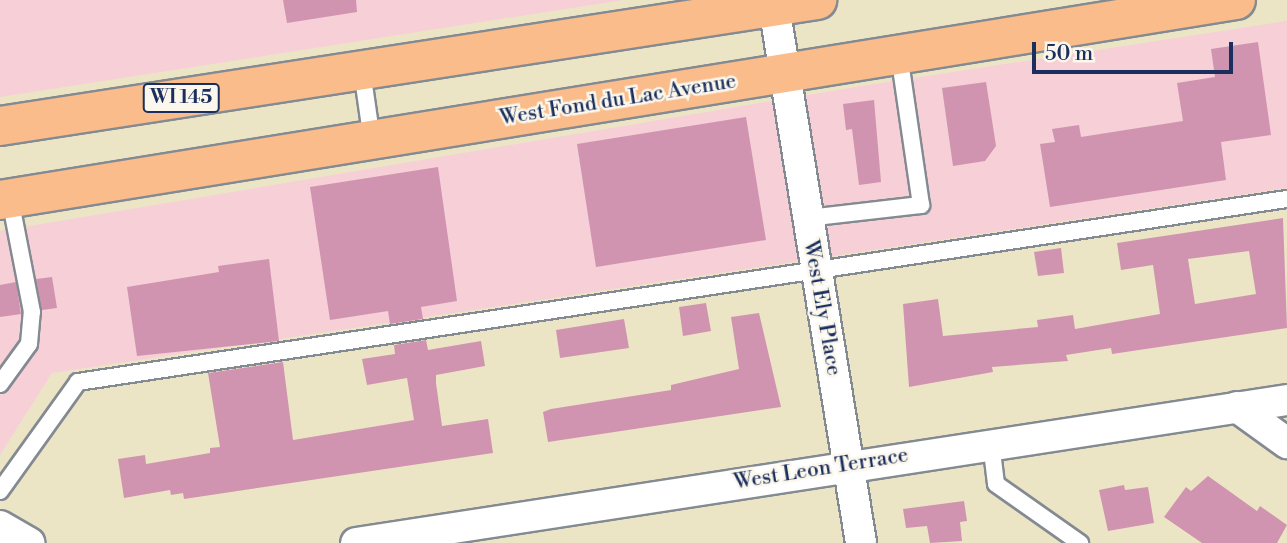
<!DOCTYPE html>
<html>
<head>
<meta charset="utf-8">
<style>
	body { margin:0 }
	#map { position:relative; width:1287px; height:543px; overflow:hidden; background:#ece5c5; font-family:"Libre Bodoni",serif }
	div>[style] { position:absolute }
	.built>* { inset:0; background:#f6cfd7 }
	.building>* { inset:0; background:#d094b0 }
	.roads { filter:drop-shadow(2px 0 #848a92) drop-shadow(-2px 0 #848a92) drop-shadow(0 2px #848a92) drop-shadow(0 -2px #848a92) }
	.service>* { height:16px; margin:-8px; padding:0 8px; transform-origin:8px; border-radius:8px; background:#fff }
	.minor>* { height:30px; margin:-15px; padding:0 15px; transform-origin:15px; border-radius:15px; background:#fff }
	.primary>* { height:38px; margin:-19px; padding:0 19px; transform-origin:19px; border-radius:19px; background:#f9bc8a }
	span { translate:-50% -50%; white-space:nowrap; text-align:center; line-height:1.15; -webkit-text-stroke:5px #fbf7ec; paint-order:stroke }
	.shield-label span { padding:2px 5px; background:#fbf7ec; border:2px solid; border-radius:5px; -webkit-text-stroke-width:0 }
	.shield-label { font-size:19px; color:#1b2f5e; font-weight:700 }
	.street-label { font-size:21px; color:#1b2f5e }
	.scale { position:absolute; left:1032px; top:42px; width:201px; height:32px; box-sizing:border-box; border:4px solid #1b2f5e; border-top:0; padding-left:9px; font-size:21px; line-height:24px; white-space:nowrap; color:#1b2f5e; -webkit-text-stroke:5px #fbf7ec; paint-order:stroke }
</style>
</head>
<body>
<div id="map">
	<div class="built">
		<div style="clip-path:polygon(0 0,623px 0,0 97px)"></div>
		<div style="clip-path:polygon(1287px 21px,1287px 188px,52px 373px,0 455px,0 231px,855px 87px)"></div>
	</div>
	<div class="building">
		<div style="clip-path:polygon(283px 0,356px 0,357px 12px,287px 23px)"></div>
		<div style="clip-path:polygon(1258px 42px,1271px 135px,1221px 142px,1226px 180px,1050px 207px,1040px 144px,1055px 142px,1052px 129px,1079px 125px,1081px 137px,1183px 121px,1177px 83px,1215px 77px,1211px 49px)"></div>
		<div style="clip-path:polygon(986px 82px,996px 146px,985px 161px,953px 166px,942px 88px)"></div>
		<div style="clip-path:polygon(874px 100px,881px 182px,859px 185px,852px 129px,846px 130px,843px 104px)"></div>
		<div style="clip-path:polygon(746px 117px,766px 240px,596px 267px,577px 144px)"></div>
		<div style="clip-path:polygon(438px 167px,457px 301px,421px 307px,423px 319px,390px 324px,388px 311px,330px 320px,310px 187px)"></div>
		<div style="clip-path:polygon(evenodd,1283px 218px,1287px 328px,1112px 354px,1111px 348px,1066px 355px,1068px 361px,992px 367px,993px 372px,909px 387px,903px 304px,938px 299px,943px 336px,1038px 327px,1037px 320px,1073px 315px,1075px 329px,1160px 314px,1153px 265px,1121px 270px,1117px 243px,1283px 218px,1249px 251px,1256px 294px,1195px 304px,1188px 259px,1249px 251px)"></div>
		<div style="clip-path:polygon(1061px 248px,1064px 273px,1038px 276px,1034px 252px)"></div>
		<div style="clip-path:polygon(269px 259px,279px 341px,137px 356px,127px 287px,219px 272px,218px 266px)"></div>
		<div style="clip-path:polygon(52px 277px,57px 308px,42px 310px,36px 279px)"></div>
		<div style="clip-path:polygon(16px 282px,21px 314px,0 317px,0 285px)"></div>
		<div style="clip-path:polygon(706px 303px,711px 331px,683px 336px,679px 307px)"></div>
		<div style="clip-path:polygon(759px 313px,781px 407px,548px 442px,543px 412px,551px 409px,671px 390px,671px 385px,739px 369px,731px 317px)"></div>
		<div style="clip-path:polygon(624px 319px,629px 348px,560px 358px,556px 330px)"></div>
		<div style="clip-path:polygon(426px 340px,428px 350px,481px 341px,485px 366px,436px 375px,436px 383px,442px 426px,488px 419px,493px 453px,184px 499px,183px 493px,171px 495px,170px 490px,124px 498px,118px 459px,145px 455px,146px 464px,210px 453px,210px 448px,220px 447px,208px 373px,283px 362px,293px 440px,414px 420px,407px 378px,367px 385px,362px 359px,395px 354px,394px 345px)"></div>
		<div style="clip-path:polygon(1208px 476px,1257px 511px,1260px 506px,1287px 525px,1277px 543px,1202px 543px,1164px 517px,1186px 487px,1191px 491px)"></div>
		<div style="clip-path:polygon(1124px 485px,1125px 490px,1148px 487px,1154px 523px,1108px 531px,1099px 490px)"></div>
		<div style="clip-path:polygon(964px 501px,967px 521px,960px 522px,962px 541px,930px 543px,927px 526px,906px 528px,903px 509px)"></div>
	</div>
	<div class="roads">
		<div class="service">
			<div style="left:362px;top:71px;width:70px;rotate:81.8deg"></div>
			<div style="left:808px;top:218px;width:114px;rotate:-6.6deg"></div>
			<div style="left:921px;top:205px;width:153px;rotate:-98.3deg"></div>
			<div style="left:0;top:384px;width:49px;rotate:-54.1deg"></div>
			<div style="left:29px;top:344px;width:32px;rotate:-85deg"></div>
			<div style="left:32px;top:312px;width:115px;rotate:-101deg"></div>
			<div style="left:991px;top:443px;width:41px;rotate:83deg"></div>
			<div style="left:996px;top:484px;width:103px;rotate:35.1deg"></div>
			<div style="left:0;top:491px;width:134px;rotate:-54.4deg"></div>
			<div style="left:78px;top:382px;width:1223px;rotate:-8.61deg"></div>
		</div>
		<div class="minor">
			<div style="left:773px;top:0;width:550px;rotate:80.79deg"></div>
			<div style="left:1237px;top:407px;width:62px;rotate:35.8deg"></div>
			<div style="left:0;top:526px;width:34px;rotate:30deg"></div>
			<div style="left:356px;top:543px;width:942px;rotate:-8.73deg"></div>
		</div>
		<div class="primary">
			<div style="left:0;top:126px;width:827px;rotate:-8.77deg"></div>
			<div style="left:0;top:200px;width:1252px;rotate:-9.19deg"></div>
		</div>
	</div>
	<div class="shield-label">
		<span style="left:181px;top:98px">WI 145</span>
	</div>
	<div class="street-label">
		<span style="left:618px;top:100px;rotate:-9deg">West Fond du Lac Avenue</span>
		<span style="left:822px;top:308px;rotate:80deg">West Ely Place</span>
		<span style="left:821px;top:469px;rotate:-9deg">West Leon Terrace</span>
	</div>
	<div class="scale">50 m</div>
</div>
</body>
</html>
